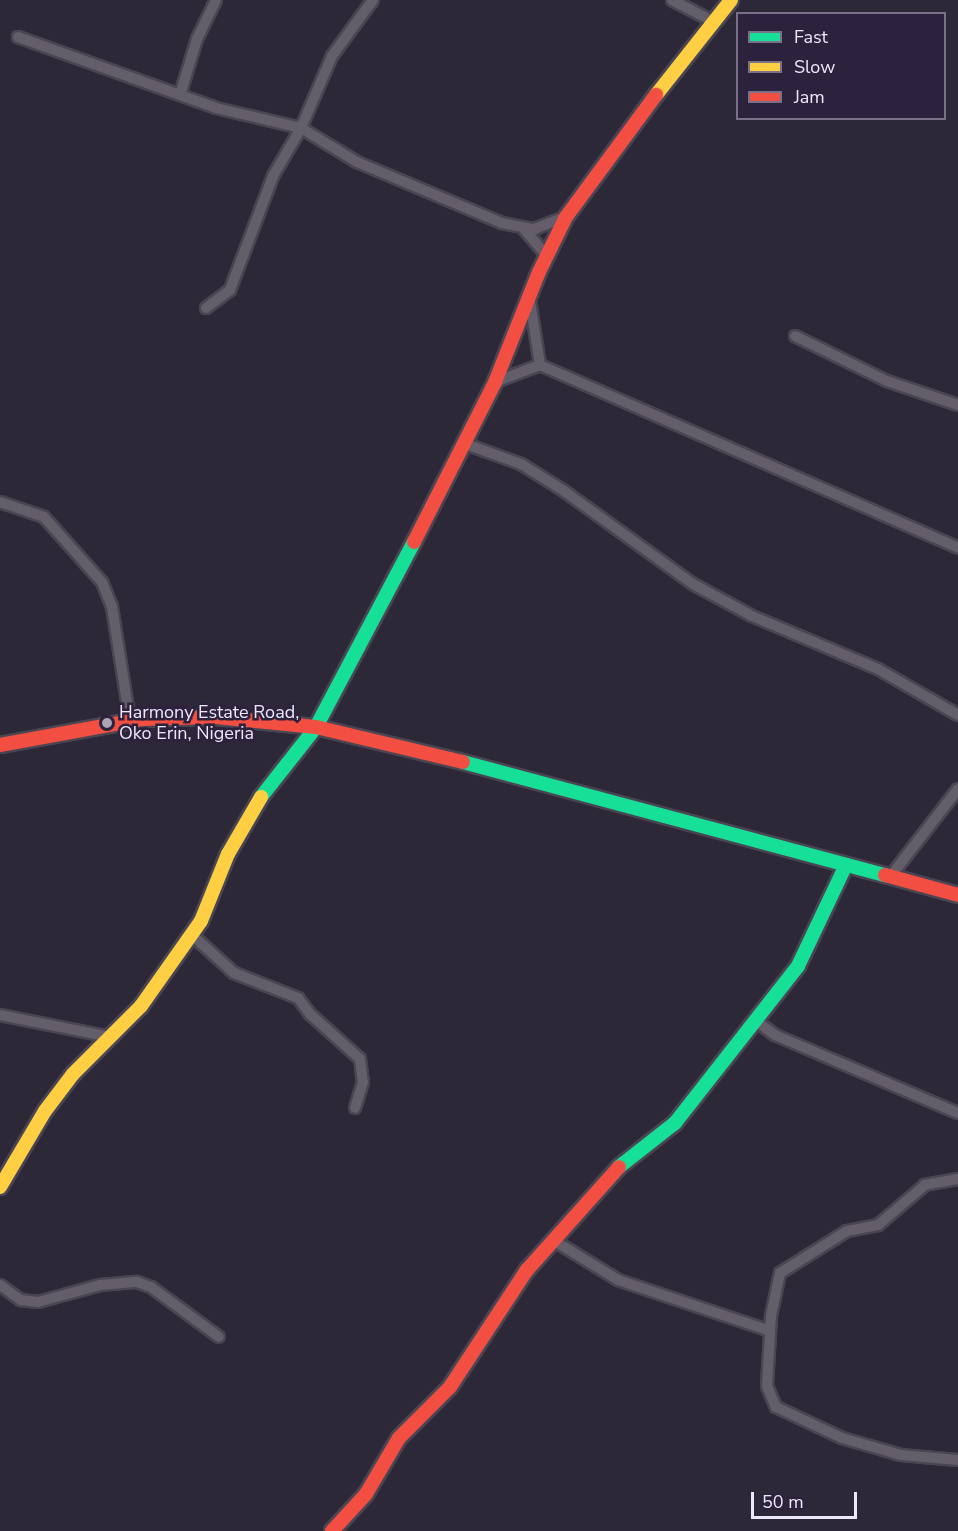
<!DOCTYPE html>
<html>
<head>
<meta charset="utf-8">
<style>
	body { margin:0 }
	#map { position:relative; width:958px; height:1531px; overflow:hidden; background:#2d2837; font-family:"Nunito Sans",sans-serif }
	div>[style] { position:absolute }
	.roads { filter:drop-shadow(2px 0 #494552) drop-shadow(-2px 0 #494552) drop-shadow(0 2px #494552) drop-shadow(0 -2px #494552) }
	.street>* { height:10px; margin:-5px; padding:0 5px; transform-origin:5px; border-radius:5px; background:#635e6a }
	.fast>* { height:14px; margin:-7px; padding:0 7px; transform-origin:7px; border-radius:7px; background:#16e098 }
	.slow>* { height:14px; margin:-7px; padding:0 7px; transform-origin:7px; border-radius:7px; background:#ffcf43 }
	.jam>* { height:14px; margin:-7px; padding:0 7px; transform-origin:7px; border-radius:7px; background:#f24e42 }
	.dots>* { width:16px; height:16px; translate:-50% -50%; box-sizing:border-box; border:3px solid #2c223d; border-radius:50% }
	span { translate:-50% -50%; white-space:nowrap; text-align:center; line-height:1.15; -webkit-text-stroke:5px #2c223d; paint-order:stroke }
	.poi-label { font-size:18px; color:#ede7f9 }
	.left { translate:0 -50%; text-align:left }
	.legend { position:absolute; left:736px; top:12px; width:210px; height:108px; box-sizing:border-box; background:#2c223d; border:2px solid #797188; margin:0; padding:8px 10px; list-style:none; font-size:18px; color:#ede7f9 }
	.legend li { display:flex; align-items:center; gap:12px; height:30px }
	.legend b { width:30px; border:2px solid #797188 }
	.scale { position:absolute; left:751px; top:1492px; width:106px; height:27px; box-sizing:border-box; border:3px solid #ede7f9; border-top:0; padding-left:8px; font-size:18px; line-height:21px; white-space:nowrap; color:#ede7f9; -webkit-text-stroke:4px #2c223d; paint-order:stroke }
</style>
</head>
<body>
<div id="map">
	<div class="roads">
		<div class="street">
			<div style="left:672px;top:0;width:47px;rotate:27.6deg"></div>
			<div style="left:18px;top:37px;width:210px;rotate:19.7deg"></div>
			<div style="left:216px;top:108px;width:87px;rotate:13.2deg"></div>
			<div style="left:301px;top:128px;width:66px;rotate:31.3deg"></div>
			<div style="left:357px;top:162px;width:157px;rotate:22.8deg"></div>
			<div style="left:502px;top:223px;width:33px;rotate:11deg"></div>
			<div style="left:534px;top:229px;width:34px;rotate:-21deg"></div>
			<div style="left:180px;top:95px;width:59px;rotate:-73.1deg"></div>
			<div style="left:197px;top:39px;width:43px;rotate:-64deg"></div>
			<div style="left:523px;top:228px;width:37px;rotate:49deg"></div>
			<div style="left:530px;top:301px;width:65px;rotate:81.1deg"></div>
			<div style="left:206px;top:308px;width:30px;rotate:-37deg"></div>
			<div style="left:230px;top:290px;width:122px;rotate:-69.3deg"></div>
			<div style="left:273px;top:176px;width:56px;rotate:-59.7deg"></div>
			<div style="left:301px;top:128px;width:78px;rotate:-66.7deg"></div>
			<div style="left:332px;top:56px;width:69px;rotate:-53.8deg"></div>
			<div style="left:795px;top:336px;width:102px;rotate:26.1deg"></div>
			<div style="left:887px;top:381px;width:75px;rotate:18.7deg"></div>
			<div style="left:495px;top:382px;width:48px;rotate:-20.7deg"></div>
			<div style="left:540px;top:365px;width:456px;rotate:23.6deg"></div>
			<div style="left:463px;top:443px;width:62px;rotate:19.9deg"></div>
			<div style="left:521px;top:464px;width:51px;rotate:32.1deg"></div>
			<div style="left:564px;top:491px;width:159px;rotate:35.8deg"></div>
			<div style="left:693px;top:584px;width:67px;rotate:28.5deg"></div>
			<div style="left:752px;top:616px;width:137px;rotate:22.8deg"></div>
			<div style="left:878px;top:669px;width:92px;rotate:29.9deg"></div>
			<div style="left:0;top:502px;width:46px;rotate:18.8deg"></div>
			<div style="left:44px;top:517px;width:87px;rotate:48.3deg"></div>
			<div style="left:102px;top:582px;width:27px;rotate:68deg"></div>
			<div style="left:112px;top:607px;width:115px;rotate:81deg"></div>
			<div style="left:890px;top:877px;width:111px;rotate:-52.3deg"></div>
			<div style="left:191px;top:934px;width:58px;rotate:42.2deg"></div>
			<div style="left:234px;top:973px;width:69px;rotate:21.3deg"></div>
			<div style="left:298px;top:998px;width:20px;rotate:53deg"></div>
			<div style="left:310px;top:1014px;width:67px;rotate:42deg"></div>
			<div style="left:360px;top:1059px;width:23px;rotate:83deg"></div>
			<div style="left:363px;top:1082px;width:27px;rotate:107deg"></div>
			<div style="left:0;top:1015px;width:112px;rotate:11.3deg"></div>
			<div style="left:755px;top:1020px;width:25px;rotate:37deg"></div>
			<div style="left:775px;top:1035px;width:199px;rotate:23.1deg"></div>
			<div style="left:958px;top:1179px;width:34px;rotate:170deg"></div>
			<div style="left:925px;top:1185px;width:62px;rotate:139.6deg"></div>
			<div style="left:878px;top:1225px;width:32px;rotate:169deg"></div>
			<div style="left:847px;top:1231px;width:79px;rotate:147.9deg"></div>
			<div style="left:780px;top:1273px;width:44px;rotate:101.8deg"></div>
			<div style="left:771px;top:1316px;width:70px;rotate:93.3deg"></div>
			<div style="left:767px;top:1386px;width:23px;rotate:67deg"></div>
			<div style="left:776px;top:1407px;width:73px;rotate:25.2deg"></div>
			<div style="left:842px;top:1438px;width:61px;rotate:16.1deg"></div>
			<div style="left:901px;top:1455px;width:57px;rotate:5deg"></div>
			<div style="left:553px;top:1240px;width:76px;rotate:31.6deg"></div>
			<div style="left:618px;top:1280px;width:160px;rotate:18.5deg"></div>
			<div style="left:0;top:1285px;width:26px;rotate:36deg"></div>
			<div style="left:21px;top:1300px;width:17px;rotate:7deg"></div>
			<div style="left:38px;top:1302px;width:64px;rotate:-15.3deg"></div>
			<div style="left:100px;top:1285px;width:37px;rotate:-5deg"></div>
			<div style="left:137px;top:1282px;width:15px;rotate:20deg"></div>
			<div style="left:151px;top:1287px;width:84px;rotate:36.3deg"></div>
		</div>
		<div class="fast">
			<div style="left:463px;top:762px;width:437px;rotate:15deg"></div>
			<div style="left:261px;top:797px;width:89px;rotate:-51.8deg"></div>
			<div style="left:316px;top:727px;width:209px;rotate:-62.1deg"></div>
			<div style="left:619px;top:1167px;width:71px;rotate:-38.2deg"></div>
			<div style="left:675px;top:1123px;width:199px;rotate:-51.9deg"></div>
			<div style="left:798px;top:966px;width:112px;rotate:-64.6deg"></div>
		</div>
		<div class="slow">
			<div style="left:656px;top:95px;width:121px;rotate:-51.7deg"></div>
			<div style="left:0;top:1187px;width:88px;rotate:-59.4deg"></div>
			<div style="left:45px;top:1111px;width:46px;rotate:-52.9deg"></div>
			<div style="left:73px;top:1074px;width:96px;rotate:-45deg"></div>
			<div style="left:141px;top:1006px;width:104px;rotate:-54.8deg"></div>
			<div style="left:201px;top:921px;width:72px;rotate:-68.1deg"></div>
			<div style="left:228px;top:854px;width:66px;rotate:-59.9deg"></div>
		</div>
		<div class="jam">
			<div style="left:414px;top:542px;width:179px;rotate:-63.1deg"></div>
			<div style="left:495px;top:382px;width:118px;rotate:-68.2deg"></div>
			<div style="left:539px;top:272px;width:61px;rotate:-63.9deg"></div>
			<div style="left:566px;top:217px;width:152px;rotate:-53.6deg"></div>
			<div style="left:0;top:745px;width:144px;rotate:-10.4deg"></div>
			<div style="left:142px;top:719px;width:74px;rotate:-1.5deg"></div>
			<div style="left:216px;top:717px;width:100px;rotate:5.7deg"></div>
			<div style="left:316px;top:727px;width:151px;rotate:13.4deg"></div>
			<div style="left:885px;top:875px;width:76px;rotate:15.3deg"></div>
			<div style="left:332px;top:1531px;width:50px;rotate:-47.4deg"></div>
			<div style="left:366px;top:1494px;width:65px;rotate:-59.5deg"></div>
			<div style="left:399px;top:1438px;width:72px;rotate:-45deg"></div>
			<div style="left:450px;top:1387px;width:140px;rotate:-56.7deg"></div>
			<div style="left:527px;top:1270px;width:138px;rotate:-48.2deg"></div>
		</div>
	</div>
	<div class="dots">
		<div style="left:107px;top:723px;background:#aaa4b5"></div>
	</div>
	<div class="poi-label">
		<span class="left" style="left:119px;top:723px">Harmony Estate Road,<br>Oko Erin, Nigeria</span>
	</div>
	<ul class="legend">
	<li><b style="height:8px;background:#16e098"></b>Fast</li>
	<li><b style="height:8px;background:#ffcf43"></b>Slow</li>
	<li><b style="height:8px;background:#f24e42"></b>Jam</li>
	</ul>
	<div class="scale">50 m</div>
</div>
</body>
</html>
